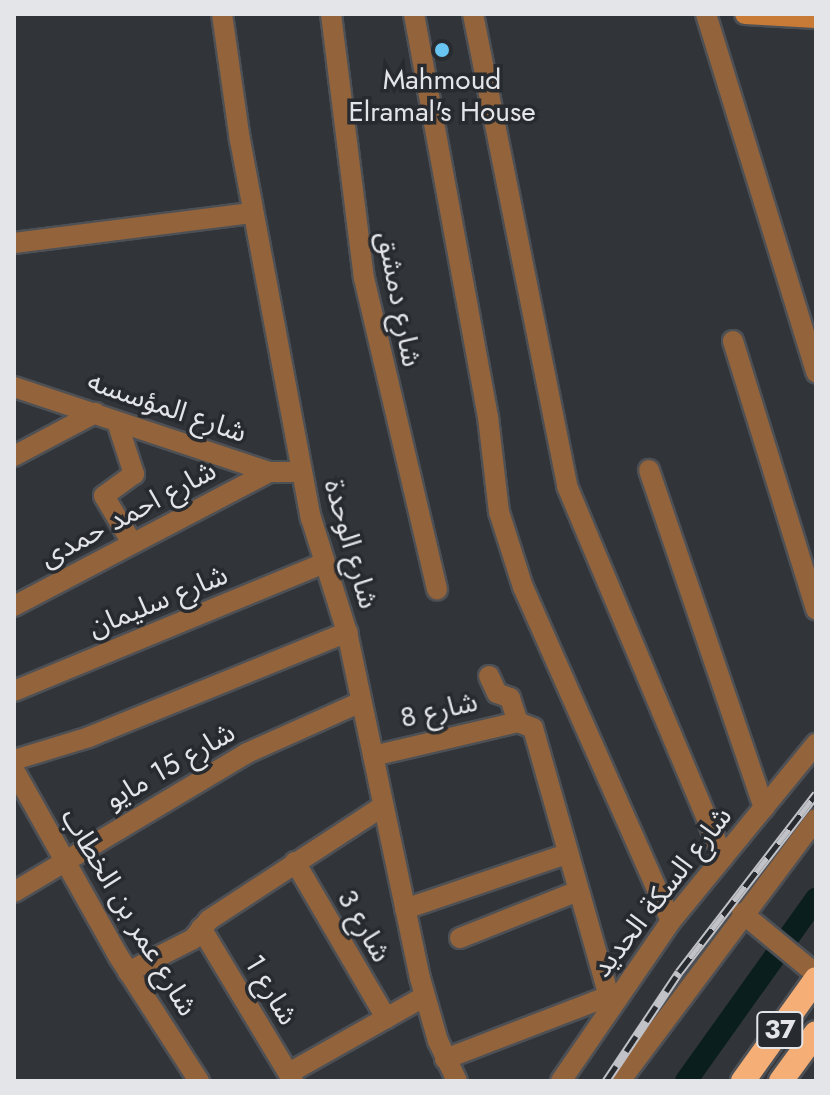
<!DOCTYPE html>
<html>
<head>
<meta charset="utf-8">
<style>
	body { margin:0 }
	#map { position:relative; width:830px; height:1095px; overflow:hidden; background:#313439; font-family:Jost,"Noto Sans Arabic",sans-serif }
	div>[style] { position:absolute }
	.canal>* { height:22px; margin:-11px; padding:0 11px; transform-origin:11px; border-radius:11px; background:#0b1e1e }
	.roads { filter:drop-shadow(2px 0 #4d5055) drop-shadow(-2px 0 #4d5055) drop-shadow(0 2px #4d5055) drop-shadow(0 -2px #4d5055) }
	.street>* { height:20px; margin:-10px; padding:0 10px; transform-origin:10px; border-radius:10px; background:#93633b }
	.secondary>* { height:20px; margin:-10px; padding:0 10px; transform-origin:10px; border-radius:10px; background:#c77b37 }
	.highway>* { height:24px; margin:-12px; padding:0 12px; transform-origin:12px; border-radius:12px; background:#f5ae75 }
	.rail>* { height:9px; margin-top:-4.5px; transform-origin:0; background:repeating-linear-gradient(90deg,#272a2f 0 18px,#c0c2c7 0 36px); box-sizing:border-box; border-block:2px solid #c0c2c7 }
	.dots>* { width:22px; height:22px; translate:-50% -50%; box-sizing:border-box; border:4px solid #272a2f; border-radius:50% }
	span { translate:-50% -50%; white-space:nowrap; text-align:center; line-height:1.15; -webkit-text-stroke:7px #272a2f; paint-order:stroke }
	.shield-label span { padding:2px 6px; background:#272a2f; border:2px solid; border-radius:6px; -webkit-text-stroke-width:0 }
	.shield-label { font-size:26px; color:#e3e5e9; font-weight:700 }
	.poi-label { font-size:28px; color:#e3e5e9 }
	.street-label { font-size:28px; color:#e3e5e9 }
	.frame { position:absolute; inset:0; border:16px solid #e3e5e9; pointer-events:none }
</style>
</head>
<body>
<div id="map">
	<div class="canal">
		<div style="left:686px;top:1081px;width:224px;rotate:-54.5deg"></div>
	</div>
	<div class="roads">
		<div class="street">
			<div style="left:222px;top:14px;width:127px;rotate:81.9deg"></div>
			<div style="left:240px;top:140px;width:385px;rotate:79.4deg"></div>
			<div style="left:311px;top:518px;width:120px;rotate:72.5deg"></div>
			<div style="left:347px;top:632px;width:354px;rotate:78.1deg"></div>
			<div style="left:420px;top:978px;width:66px;rotate:74.1deg"></div>
			<div style="left:438px;top:1041px;width:44px;rotate:64.6deg"></div>
			<div style="left:331px;top:14px;width:266px;rotate:82.9deg"></div>
			<div style="left:364px;top:278px;width:320px;rotate:76.8deg"></div>
			<div style="left:414px;top:14px;width:410px;rotate:79.6deg"></div>
			<div style="left:488px;top:417px;width:96px;rotate:83.4deg"></div>
			<div style="left:499px;top:512px;width:79px;rotate:72.3deg"></div>
			<div style="left:523px;top:587px;width:365px;rotate:66.1deg"></div>
			<div style="left:473px;top:14px;width:481px;rotate:78.7deg"></div>
			<div style="left:567px;top:486px;width:403px;rotate:67.2deg"></div>
			<div style="left:706px;top:14px;width:375px;rotate:72.9deg"></div>
			<div style="left:14px;top:243px;width:241px;rotate:-7.2deg"></div>
			<div style="left:733px;top:341px;width:281px;rotate:72.8deg"></div>
			<div style="left:14px;top:387px;width:269px;rotate:18.4deg"></div>
			<div style="left:269px;top:472px;width:33px"></div>
			<div style="left:117px;top:422px;width:55px;rotate:71.9deg"></div>
			<div style="left:134px;top:474px;width:37px;rotate:144deg"></div>
			<div style="left:104px;top:496px;width:55px;rotate:59.2deg"></div>
			<div style="left:14px;top:456px;width:92px;rotate:-28deg"></div>
			<div style="left:649px;top:470px;width:357px;rotate:71.2deg"></div>
			<div style="left:14px;top:606px;width:288px;rotate:-27.7deg"></div>
			<div style="left:489px;top:676px;width:19px;rotate:65deg"></div>
			<div style="left:497px;top:693px;width:14px;rotate:21deg"></div>
			<div style="left:510px;top:698px;width:25px;rotate:72deg"></div>
			<div style="left:14px;top:691px;width:335px;rotate:-22.4deg"></div>
			<div style="left:373px;top:756px;width:149px;rotate:-13.2deg"></div>
			<div style="left:518px;top:722px;width:16px;rotate:22deg"></div>
			<div style="left:533px;top:728px;width:286px;rotate:74.2deg"></div>
			<div style="left:14px;top:760px;width:78px;rotate:-17deg"></div>
			<div style="left:89px;top:737px;width:279px;rotate:-22.1deg"></div>
			<div style="left:14px;top:770px;width:214px;rotate:60.7deg"></div>
			<div style="left:119px;top:957px;width:148px;rotate:57.2deg"></div>
			<div style="left:295px;top:862px;width:181px;rotate:59.7deg"></div>
			<div style="left:14px;top:892px;width:271px;rotate:-30.8deg"></div>
			<div style="left:247px;top:753px;width:125px;rotate:-24.1deg"></div>
			<div style="left:405px;top:909px;width:171px;rotate:-18.8deg"></div>
			<div style="left:742px;top:913px;width:96px;rotate:39.5deg"></div>
			<div style="left:201px;top:928px;width:179px;rotate:59deg"></div>
			<div style="left:460px;top:938px;width:127px;rotate:-21.7deg"></div>
			<div style="left:128px;top:972px;width:73px;rotate:-26.9deg"></div>
			<div style="left:193px;top:939px;width:25px;rotate:-50deg"></div>
			<div style="left:209px;top:920px;width:208px;rotate:-33.2deg"></div>
			<div style="left:445px;top:1059px;width:176px;rotate:-21deg"></div>
			<div style="left:289px;top:1073px;width:156px;rotate:-29.5deg"></div>
			<div style="left:561px;top:1081px;width:194px;rotate:-55.5deg"></div>
			<div style="left:671px;top:921px;width:229px;rotate:-50.7deg"></div>
			<div style="left:620px;top:1081px;width:327px;rotate:-53.2deg"></div>
		</div>
		<div class="secondary">
			<div style="left:745px;top:14px;width:71px;rotate:3.2deg"></div>
		</div>
		<div class="highway">
			<div style="left:743px;top:1081px;width:125px;rotate:-54.4deg"></div>
			<div style="left:781px;top:1081px;width:59px;rotate:-53.9deg"></div>
		</div>
	</div>
	<div class="rail">
		<div style="left:606px;top:1081px;width:131px;rotate:-56.2deg"></div>
		<div style="left:679px;top:972px;width:225px;rotate:-52.4deg"></div>
	</div>
	<div class="dots">
		<div style="left:442px;top:50px;background:#68c4f0"></div>
	</div>
	<div class="shield-label">
		<span style="left:780px;top:1030px">37</span>
	</div>
	<div class="poi-label">
		<span style="left:442px;top:96px">Mahmoud<br>Elramal's House</span>
	</div>
	<div class="street-label">
		<span style="left:399px;top:299px;rotate:79deg">شارع دمشق</span>
		<span style="left:167px;top:407px;rotate:19deg">شارع المؤسسه</span>
		<span style="left:128px;top:514px;rotate:-28deg">شارع احمد حمدى</span>
		<span style="left:351px;top:544px;rotate:74deg">شارع الوحدة</span>
		<span style="left:158px;top:601px;rotate:-22deg">شارع سليمان</span>
		<span style="left:439px;top:710px;rotate:-13deg">شارع 8</span>
		<span style="left:170px;top:766px;rotate:-30deg">شارع 15 مايو</span>
		<span style="left:662px;top:892px;rotate:-52deg">شارع السكة الحديد</span>
		<span style="left:129px;top:912px;rotate:59deg">شارع عمر بن الخطاب</span>
		<span style="left:364px;top:926px;rotate:60deg">شارع 3</span>
		<span style="left:271px;top:990px;rotate:59deg">شارع 1</span>
	</div>
	<div class="frame"></div>
</div>
</body>
</html>
